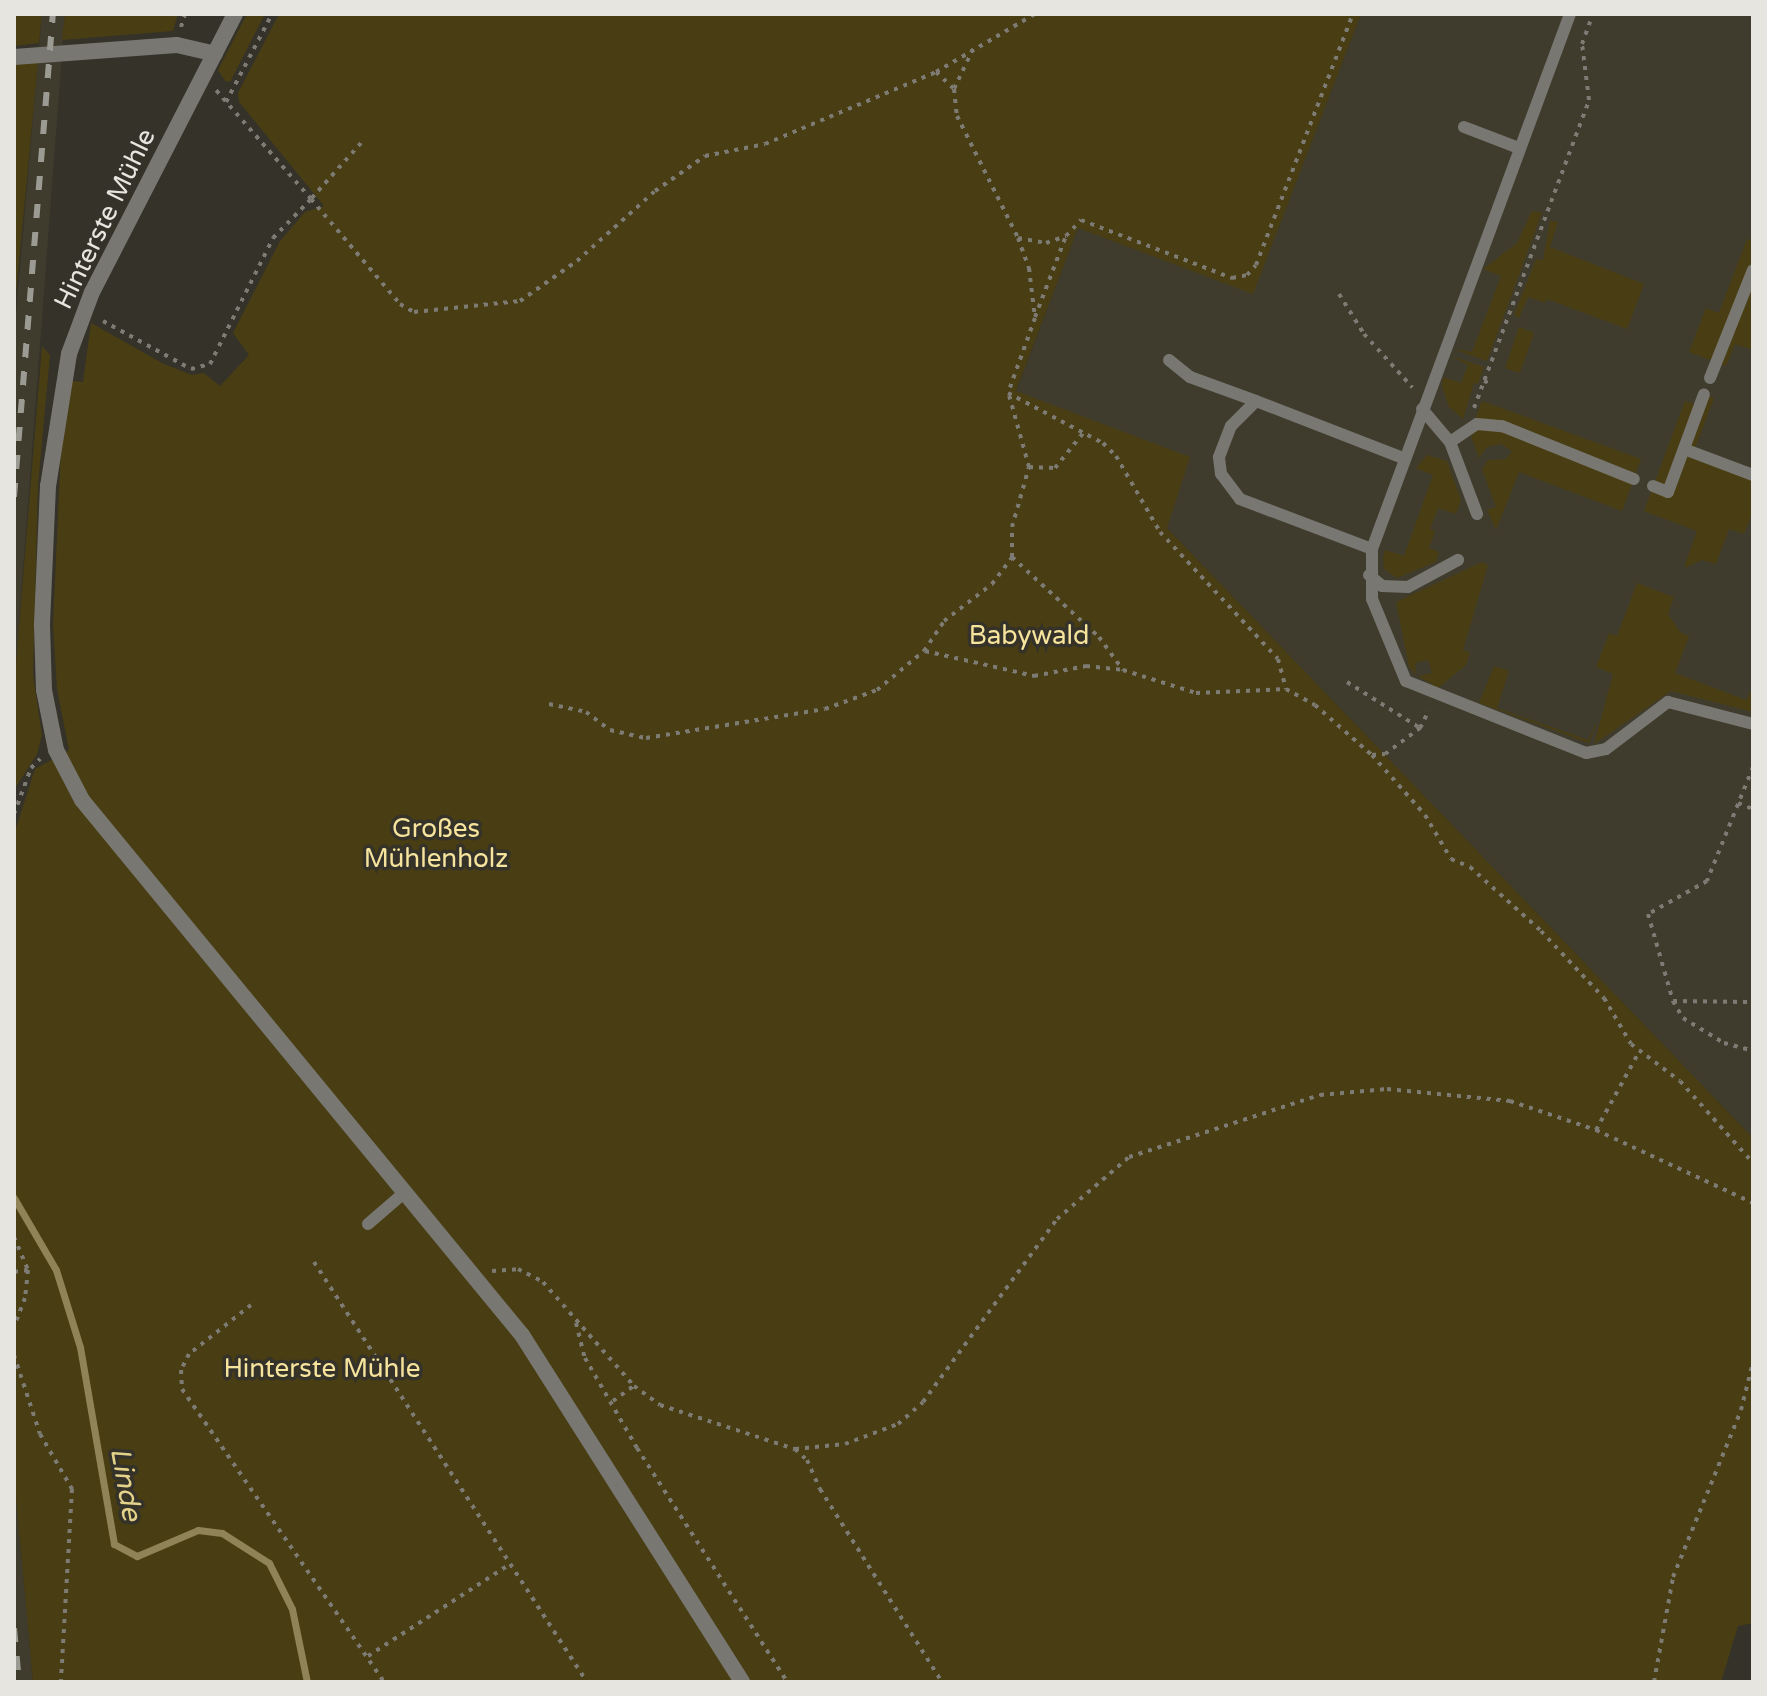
<!DOCTYPE html>
<html>
<head>
<meta charset="utf-8">
<style>
	body { margin:0 }
	#map { position:relative; width:1767px; height:1696px; overflow:hidden; background:#343229; font-family:"Varela Round",sans-serif }
	div>[style] { position:absolute }
	.built>* { inset:0; background:#403c2d }
	.green>* { inset:0; background:#493e13 }
	.stream>* { height:7px; margin:-3.5px; padding:0 3.5px; transform-origin:3.5px; border-radius:3.5px; background:#8f8357 }
	.path>* { height:4px; margin-top:-2px; transform-origin:0; background:repeating-linear-gradient(90deg,#7d7b73 0 4px,transparent 0 10px) }
	.lane>* { height:12px; margin:-6px; padding:0 6px; transform-origin:6px; border-radius:6px; background:#787772 }
	.street>* { height:16px; margin:-8px; padding:0 8px; transform-origin:8px; border-radius:8px; background:#787772 }
	.rail>* { height:6px; margin-top:-3px; transform-origin:0; background:repeating-linear-gradient(90deg,#9b9a93 0 14px,transparent 0 28px) }
	span { translate:-50% -50%; white-space:nowrap; text-align:center; line-height:1.15; -webkit-text-stroke:7px #343229; paint-order:stroke }
	.street-label { font-size:26px; color:#e6e5df }
	.park-label { font-size:26px; color:#f6e39c }
	.water-label { font-size:28px; color:#e4d28b; font-style:italic }
	.frame { position:absolute; inset:0; border:16px solid #e6e5df; pointer-events:none }
</style>
</head>
<body>
<div id="map">
	<div class="built">
		<div style="clip-path:polygon(42px 14px,65px 14px,14px 688px,14px 338px)"></div>
		<div style="clip-path:polygon(1361px 14px,1753px 14px,1753px 1138px,1167px 528px,1016px 392px,1078px 228px,1253px 293px)"></div>
		<div style="clip-path:polygon(14px 1476px,33px 1682px,14px 1682px)"></div>
	</div>
	<div class="green">
		<div style="clip-path:polygon(14px 14px,42px 14px,39px 43px,14px 46px)"></div>
		<div style="clip-path:polygon(65px 14px,178px 14px,173px 31px,62px 40px)"></div>
		<div style="clip-path:polygon(247px 14px,265px 14px,230px 82px,225px 81px,218px 70px)"></div>
		<div style="clip-path:polygon(279px 14px,1361px 14px,1253px 294px,1078px 228px,1016px 391px,1190px 457px,1167px 528px,1753px 1138px,1753px 1623px,1738px 1626px,1721px 1682px,33px 1682px,14px 1476px,14px 834px,35px 769px,69px 750px,57px 689px,53px 626px,62px 424px,72px 381px,83px 382px,91px 323px,164px 364px,192px 375px,204px 373px,220px 386px,249px 355px,233px 333px,280px 241px,305px 212px,324px 206px,239px 102px,238px 93px)"></div>
		<div style="clip-path:polygon(38px 62px,14px 315px,14px 64px)"></div>
		<div style="clip-path:polygon(1532px 211px,1542px 213px,1487px 361px,1453px 349px,1472px 352px,1501px 276px,1483px 269px,1517px 243px)"></div>
		<div style="clip-path:polygon(1550px 221px,1558px 222px,1550px 247px,1644px 284px,1627px 329px,1547px 299px,1545px 303px,1528px 297px,1519px 318px,1514px 315px,1536px 259px,1543px 260px)"></div>
		<div style="clip-path:polygon(1747px 239px,1753px 241px,1753px 350px,1735px 344px,1726px 366px,1689px 352px,1706px 308px,1719px 313px)"></div>
		<div style="clip-path:polygon(1519px 327px,1534px 333px,1520px 373px,1505px 368px)"></div>
		<div style="clip-path:polygon(42px 346px,50px 355px,38px 485px,33px 675px,42px 735px,37px 754px,14px 790px,14px 688px)"></div>
		<div style="clip-path:polygon(1451px 356px,1484px 367px,1478px 384px,1474px 383px,1463px 419px,1449px 407px,1442px 387px,1443px 377px,1461px 383px,1468px 365px)"></div>
		<div style="clip-path:polygon(1709px 396px,1714px 398px,1692px 456px,1753px 480px,1753px 511px,1744px 534px,1729px 529px,1716px 564px,1702px 560px,1684px 568px,1697px 531px,1644px 511px,1685px 401px,1704px 408px)"></div>
		<div style="clip-path:polygon(1482px 401px,1641px 459px,1622px 511px,1519px 472px,1496px 530px,1487px 510px,1496px 507px,1482px 469px,1488px 460px,1506px 459px,1512px 451px,1501px 444px,1487px 447px,1479px 458px,1470px 433px)"></div>
		<div style="clip-path:polygon(1427px 455px,1447px 461px,1461px 500px,1456px 514px,1438px 508px,1430px 529px,1435px 531px,1429px 548px,1439px 552px,1436px 562px,1397px 578px,1384px 569px,1383px 559px,1385px 550px,1404px 556px,1433px 475px,1416px 468px)"></div>
		<div style="clip-path:polygon(1482px 562px,1488px 565px,1463px 650px,1470px 653px,1466px 665px,1438px 688px,1418px 676px,1432px 673px,1428px 660px,1415px 663px,1416px 675px,1409px 667px,1396px 602px)"></div>
		<div style="clip-path:polygon(1637px 583px,1674px 597px,1668px 614px,1680px 632px,1689px 636px,1675px 673px,1746px 700px,1753px 687px,1753px 712px,1671px 691px,1594px 744px,1613px 674px,1596px 667px,1609px 633px,1617px 636px)"></div>
		<div style="clip-path:polygon(1494px 666px,1509px 671px,1497px 708px,1588px 740px,1598px 720px,1589px 743px,1479px 703px)"></div>
	</div>
	<div class="stream">
		<div style="left:14px;top:1198px;width:83px;rotate:59.7deg"></div>
		<div style="left:56px;top:1270px;width:81px;rotate:72.7deg"></div>
		<div style="left:80px;top:1347px;width:200px;rotate:80.2deg"></div>
		<div style="left:114px;top:1544px;width:26px;rotate:28deg"></div>
		<div style="left:137px;top:1556px;width:66px;rotate:-23.1deg"></div>
		<div style="left:198px;top:1530px;width:24px;rotate:7deg"></div>
		<div style="left:222px;top:1533px;width:56px;rotate:32.6deg"></div>
		<div style="left:269px;top:1563px;width:51px;rotate:63.4deg"></div>
		<div style="left:292px;top:1609px;width:75px;rotate:78.4deg"></div>
	</div>
	<div class="path">
		<div style="left:181px;top:27px;width:14px;rotate:-73deg"></div>
		<div style="left:973px;top:49px;width:44px;rotate:115.4deg"></div>
		<div style="left:954px;top:89px;width:27px;rotate:84deg"></div>
		<div style="left:957px;top:116px;width:136px;rotate:63.4deg"></div>
		<div style="left:1018px;top:238px;width:32px;rotate:70deg"></div>
		<div style="left:1029px;top:268px;width:50px;rotate:83.2deg"></div>
		<div style="left:1035px;top:318px;width:80px;rotate:109.8deg"></div>
		<div style="left:1008px;top:393px;width:107px;rotate:27.8deg"></div>
		<div style="left:1103px;top:443px;width:18px;rotate:45deg"></div>
		<div style="left:1116px;top:456px;width:88px;rotate:59.9deg"></div>
		<div style="left:1160px;top:532px;width:173px;rotate:47.1deg"></div>
		<div style="left:1278px;top:659px;width:31px;rotate:75deg"></div>
		<div style="left:1286px;top:689px;width:33px;rotate:29deg"></div>
		<div style="left:1315px;top:705px;width:76px;rotate:41.3deg"></div>
		<div style="left:1372px;top:755px;width:13px;rotate:-4deg"></div>
		<div style="left:1385px;top:754px;width:44px;rotate:-36.6deg"></div>
		<div style="left:1420px;top:728px;width:20px;rotate:-63deg"></div>
		<div style="left:936px;top:72px;width:25px;rotate:43deg"></div>
		<div style="left:226px;top:102px;width:99px;rotate:-62.4deg"></div>
		<div style="left:361px;top:143px;width:75px;rotate:131.8deg"></div>
		<div style="left:311px;top:199px;width:138px;rotate:49.7deg"></div>
		<div style="left:400px;top:304px;width:16px;rotate:30deg"></div>
		<div style="left:414px;top:312px;width:107px;rotate:-5.9deg"></div>
		<div style="left:520px;top:301px;width:70px;rotate:-35.1deg"></div>
		<div style="left:577px;top:261px;width:105px;rotate:-41.9deg"></div>
		<div style="left:655px;top:191px;width:61px;rotate:-35deg"></div>
		<div style="left:705px;top:156px;width:61px;rotate:-11.3deg"></div>
		<div style="left:765px;top:144px;width:186px;rotate:-22.8deg"></div>
		<div style="left:936px;top:72px;width:115px;rotate:-30.4deg"></div>
		<div style="left:1018px;top:238px;width:28px;rotate:10deg"></div>
		<div style="left:1046px;top:243px;width:21px;rotate:-19deg"></div>
		<div style="left:1339px;top:294px;width:47px;rotate:58deg"></div>
		<div style="left:1364px;top:334px;width:72px;rotate:47.8deg"></div>
		<div style="left:1035px;top:317px;width:87px;rotate:-69.1deg"></div>
		<div style="left:1066px;top:236px;width:22px;rotate:-47deg"></div>
		<div style="left:1081px;top:220px;width:162px;rotate:21deg"></div>
		<div style="left:1232px;top:278px;width:15px;rotate:-11deg"></div>
		<div style="left:1247px;top:275px;width:13px;rotate:-48deg"></div>
		<div style="left:1256px;top:265px;width:269px;rotate:-68.9deg"></div>
		<div style="left:103px;top:321px;width:100px;rotate:28.6deg"></div>
		<div style="left:191px;top:369px;width:20px;rotate:-15deg"></div>
		<div style="left:210px;top:364px;width:141px;rotate:-63.4deg"></div>
		<div style="left:273px;top:238px;width:54px;rotate:-45.7deg"></div>
		<div style="left:311px;top:199px;width:145px;rotate:-131.1deg"></div>
		<div style="left:1484px;top:381px;width:9px;rotate:21deg"></div>
		<div style="left:1474px;top:408px;width:329px;rotate:-69.5deg"></div>
		<div style="left:1589px;top:100px;width:56px;rotate:-97.1deg"></div>
		<div style="left:1582px;top:44px;width:32px;rotate:-70deg"></div>
		<div style="left:1029px;top:467px;width:26px;rotate:2deg"></div>
		<div style="left:1055px;top:468px;width:45px;rotate:-51.3deg"></div>
		<div style="left:1012px;top:557px;width:118px;rotate:42.6deg"></div>
		<div style="left:1099px;top:637px;width:41px;rotate:54deg"></div>
		<div style="left:925px;top:651px;width:112px;rotate:12.9deg"></div>
		<div style="left:1034px;top:676px;width:53px;rotate:-10.9deg"></div>
		<div style="left:1086px;top:666px;width:37px;rotate:6deg"></div>
		<div style="left:1123px;top:670px;width:77px;rotate:17.5deg"></div>
		<div style="left:1196px;top:693px;width:90px;rotate:-2.5deg"></div>
		<div style="left:1347px;top:682px;width:86px;rotate:32.2deg"></div>
		<div style="left:549px;top:704px;width:38px;rotate:12deg"></div>
		<div style="left:586px;top:712px;width:30px;rotate:37deg"></div>
		<div style="left:610px;top:730px;width:37px;rotate:13deg"></div>
		<div style="left:646px;top:738px;width:181px;rotate:-9.2deg"></div>
		<div style="left:825px;top:709px;width:55px;rotate:-20.1deg"></div>
		<div style="left:877px;top:690px;width:61px;rotate:-39.7deg"></div>
		<div style="left:924px;top:651px;width:36px;rotate:-56deg"></div>
		<div style="left:944px;top:621px;width:61px;rotate:-37.6deg"></div>
		<div style="left:992px;top:584px;width:34px;rotate:-53deg"></div>
		<div style="left:1012px;top:557px;width:30px;rotate:-90deg"></div>
		<div style="left:1012px;top:527px;width:62px;rotate:-74.2deg"></div>
		<div style="left:1029px;top:467px;width:75px;rotate:-105.5deg"></div>
		<div style="left:1372px;top:755px;width:80px;rotate:48.5deg"></div>
		<div style="left:1425px;top:815px;width:51px;rotate:59.4deg"></div>
		<div style="left:1451px;top:859px;width:21px;rotate:23deg"></div>
		<div style="left:1470px;top:867px;width:96px;rotate:42deg"></div>
		<div style="left:1541px;top:931px;width:92px;rotate:46.8deg"></div>
		<div style="left:1604px;top:998px;width:53px;rotate:59.6deg"></div>
		<div style="left:1631px;top:1044px;width:61px;rotate:37.1deg"></div>
		<div style="left:1680px;top:1081px;width:110px;rotate:48.3deg"></div>
		<div style="left:1753px;top:767px;width:123px;rotate:112deg"></div>
		<div style="left:1707px;top:881px;width:68px;rotate:150.8deg"></div>
		<div style="left:1648px;top:914px;width:91px;rotate:74deg"></div>
		<div style="left:1673px;top:1001px;width:20px;rotate:60deg"></div>
		<div style="left:1683px;top:1018px;width:48px;rotate:31.4deg"></div>
		<div style="left:1724px;top:1043px;width:30px;rotate:15deg"></div>
		<div style="left:1738px;top:803px;width:16px;rotate:22deg"></div>
		<div style="left:14px;top:814px;width:49px;rotate:-69.7deg"></div>
		<div style="left:31px;top:768px;width:13px;rotate:-45deg"></div>
		<div style="left:1673px;top:1001px;width:74px;rotate:0.8deg"></div>
		<div style="left:1596px;top:1130px;width:89px;rotate:-61.1deg"></div>
		<div style="left:14px;top:1237px;width:36px;rotate:67deg"></div>
		<div style="left:28px;top:1270px;width:28px;rotate:96deg"></div>
		<div style="left:25px;top:1298px;width:30px;rotate:111deg"></div>
		<div style="left:314px;top:1262px;width:501px;rotate:56.98deg"></div>
		<div style="left:492px;top:1271px;width:26px;rotate:-4deg"></div>
		<div style="left:518px;top:1269px;width:28px;rotate:27deg"></div>
		<div style="left:543px;top:1282px;width:138px;rotate:48.8deg"></div>
		<div style="left:634px;top:1386px;width:32px;rotate:36deg"></div>
		<div style="left:660px;top:1405px;width:142px;rotate:18.1deg"></div>
		<div style="left:795px;top:1449px;width:16px;rotate:43deg"></div>
		<div style="left:807px;top:1460px;width:32px;rotate:66deg"></div>
		<div style="left:820px;top:1489px;width:228px;rotate:57.7deg"></div>
		<div style="left:14px;top:1272px;width:14px;rotate:-8deg"></div>
		<div style="left:251px;top:1305px;width:79px;rotate:141.7deg"></div>
		<div style="left:189px;top:1354px;width:18px;rotate:117deg"></div>
		<div style="left:181px;top:1370px;width:19px;rotate:87deg"></div>
		<div style="left:182px;top:1389px;width:356px;rotate:55.4deg"></div>
		<div style="left:576px;top:1323px;width:36px;rotate:76deg"></div>
		<div style="left:585px;top:1358px;width:104px;rotate:60deg"></div>
		<div style="left:637px;top:1448px;width:278px;rotate:57.3deg"></div>
		<div style="left:14px;top:1355px;width:83px;rotate:71.8deg"></div>
		<div style="left:40px;top:1434px;width:64px;rotate:59.8deg"></div>
		<div style="left:72px;top:1489px;width:193px;rotate:93.3deg"></div>
		<div style="left:613px;top:1401px;width:26px;rotate:-36deg"></div>
		<div style="left:795px;top:1449px;width:50px;rotate:-5.7deg"></div>
		<div style="left:845px;top:1444px;width:57px;rotate:-20.7deg"></div>
		<div style="left:898px;top:1424px;width:33px;rotate:-41deg"></div>
		<div style="left:923px;top:1402px;width:227px;rotate:-53.8deg"></div>
		<div style="left:1057px;top:1219px;width:95px;rotate:-40.7deg"></div>
		<div style="left:1129px;top:1157px;width:201px;rotate:-18deg"></div>
		<div style="left:1320px;top:1095px;width:67px;rotate:-5.1deg"></div>
		<div style="left:1387px;top:1089px;width:124px;rotate:5.6deg"></div>
		<div style="left:1510px;top:1101px;width:91px;rotate:18.6deg"></div>
		<div style="left:1596px;top:1130px;width:173px;rotate:24.9deg"></div>
		<div style="left:368px;top:1656px;width:169px;rotate:-32.9deg"></div>
		<div style="left:1654px;top:1682px;width:107px;rotate:-79.7deg"></div>
		<div style="left:1673px;top:1577px;width:180px;rotate:-67.8deg"></div>
		<div style="left:1741px;top:1410px;width:49px;rotate:-76deg"></div>
	</div>
	<div class="lane">
		<div style="left:1570px;top:14px;width:570px;rotate:110.31deg"></div>
		<div style="left:1372px;top:549px;width:50px;rotate:90deg"></div>
		<div style="left:1372px;top:599px;width:89px;rotate:67.5deg"></div>
		<div style="left:1406px;top:681px;width:194px;rotate:21.8deg"></div>
		<div style="left:1586px;top:753px;width:20px;rotate:-11deg"></div>
		<div style="left:1606px;top:749px;width:78px;rotate:-37.2deg"></div>
		<div style="left:1668px;top:702px;width:88px;rotate:14.5deg"></div>
		<div style="left:1464px;top:127px;width:59px;rotate:20.9deg"></div>
		<div style="left:1169px;top:360px;width:27px;rotate:39deg"></div>
		<div style="left:1190px;top:377px;width:70px;rotate:20deg"></div>
		<div style="left:1710px;top:378px;width:116px;rotate:-68.3deg"></div>
		<div style="left:1422px;top:409px;width:43px;rotate:49.7deg"></div>
		<div style="left:1450px;top:442px;width:77px;rotate:69.4deg"></div>
		<div style="left:1450px;top:442px;width:32px;rotate:-34deg"></div>
		<div style="left:1477px;top:424px;width:25px;rotate:5deg"></div>
		<div style="left:1502px;top:426px;width:142px;rotate:21.9deg"></div>
		<div style="left:1684px;top:449px;width:74px;rotate:20.6deg"></div>
		<div style="left:1653px;top:486px;width:16px;rotate:22deg"></div>
		<div style="left:1668px;top:492px;width:104px;rotate:-69.8deg"></div>
		<div style="left:1372px;top:549px;width:141px;rotate:-159.3deg"></div>
		<div style="left:1240px;top:499px;width:31px;rotate:-127deg"></div>
		<div style="left:1221px;top:474px;width:17px;rotate:-97deg"></div>
		<div style="left:1219px;top:457px;width:33px;rotate:-69deg"></div>
		<div style="left:1231px;top:426px;width:35px;rotate:-45deg"></div>
		<div style="left:1256px;top:401px;width:158px;rotate:21.2deg"></div>
		<div style="left:1369px;top:575px;width:17px;rotate:40deg"></div>
		<div style="left:1382px;top:586px;width:26px;rotate:2deg"></div>
		<div style="left:1408px;top:587px;width:57px;rotate:-28.4deg"></div>
		<div style="left:368px;top:1224px;width:49px;rotate:-40.9deg"></div>
	</div>
	<div class="street">
		<div style="left:235px;top:14px;width:313px;rotate:117.2deg"></div>
		<div style="left:92px;top:292px;width:66px;rotate:110.4deg"></div>
		<div style="left:69px;top:354px;width:134px;rotate:99deg"></div>
		<div style="left:48px;top:486px;width:140px;rotate:92.5deg"></div>
		<div style="left:42px;top:626px;width:64px;rotate:88.2deg"></div>
		<div style="left:44px;top:690px;width:61px;rotate:78.7deg"></div>
		<div style="left:56px;top:750px;width:56px;rotate:62.5deg"></div>
		<div style="left:82px;top:800px;width:693px;rotate:50.57deg"></div>
		<div style="left:522px;top:1335px;width:411px;rotate:57.6deg"></div>
		<div style="left:14px;top:57px;width:163px;rotate:-4.2deg"></div>
		<div style="left:177px;top:45px;width:39px;rotate:13deg"></div>
	</div>
	<div class="rail">
		<div style="left:14px;top:497px;width:485px;rotate:-85.4deg"></div>
		<div style="left:14px;top:1628px;width:54px;rotate:84.7deg"></div>
	</div>
	<div class="street-label">
		<span style="left:105px;top:219px;rotate:-64deg">Hinterste Mühle</span>
	</div>
	<div class="park-label">
		<span style="left:1029px;top:636px">Babywald</span>
		<span style="left:436px;top:844px">Großes<br>Mühlenholz</span>
		<span style="left:322px;top:1369px">Hinterste Mühle</span>
	</div>
	<div class="water-label">
		<span style="left:126px;top:1484px;rotate:80deg">Linde</span>
	</div>
	<div class="frame"></div>
</div>
</body>
</html>
